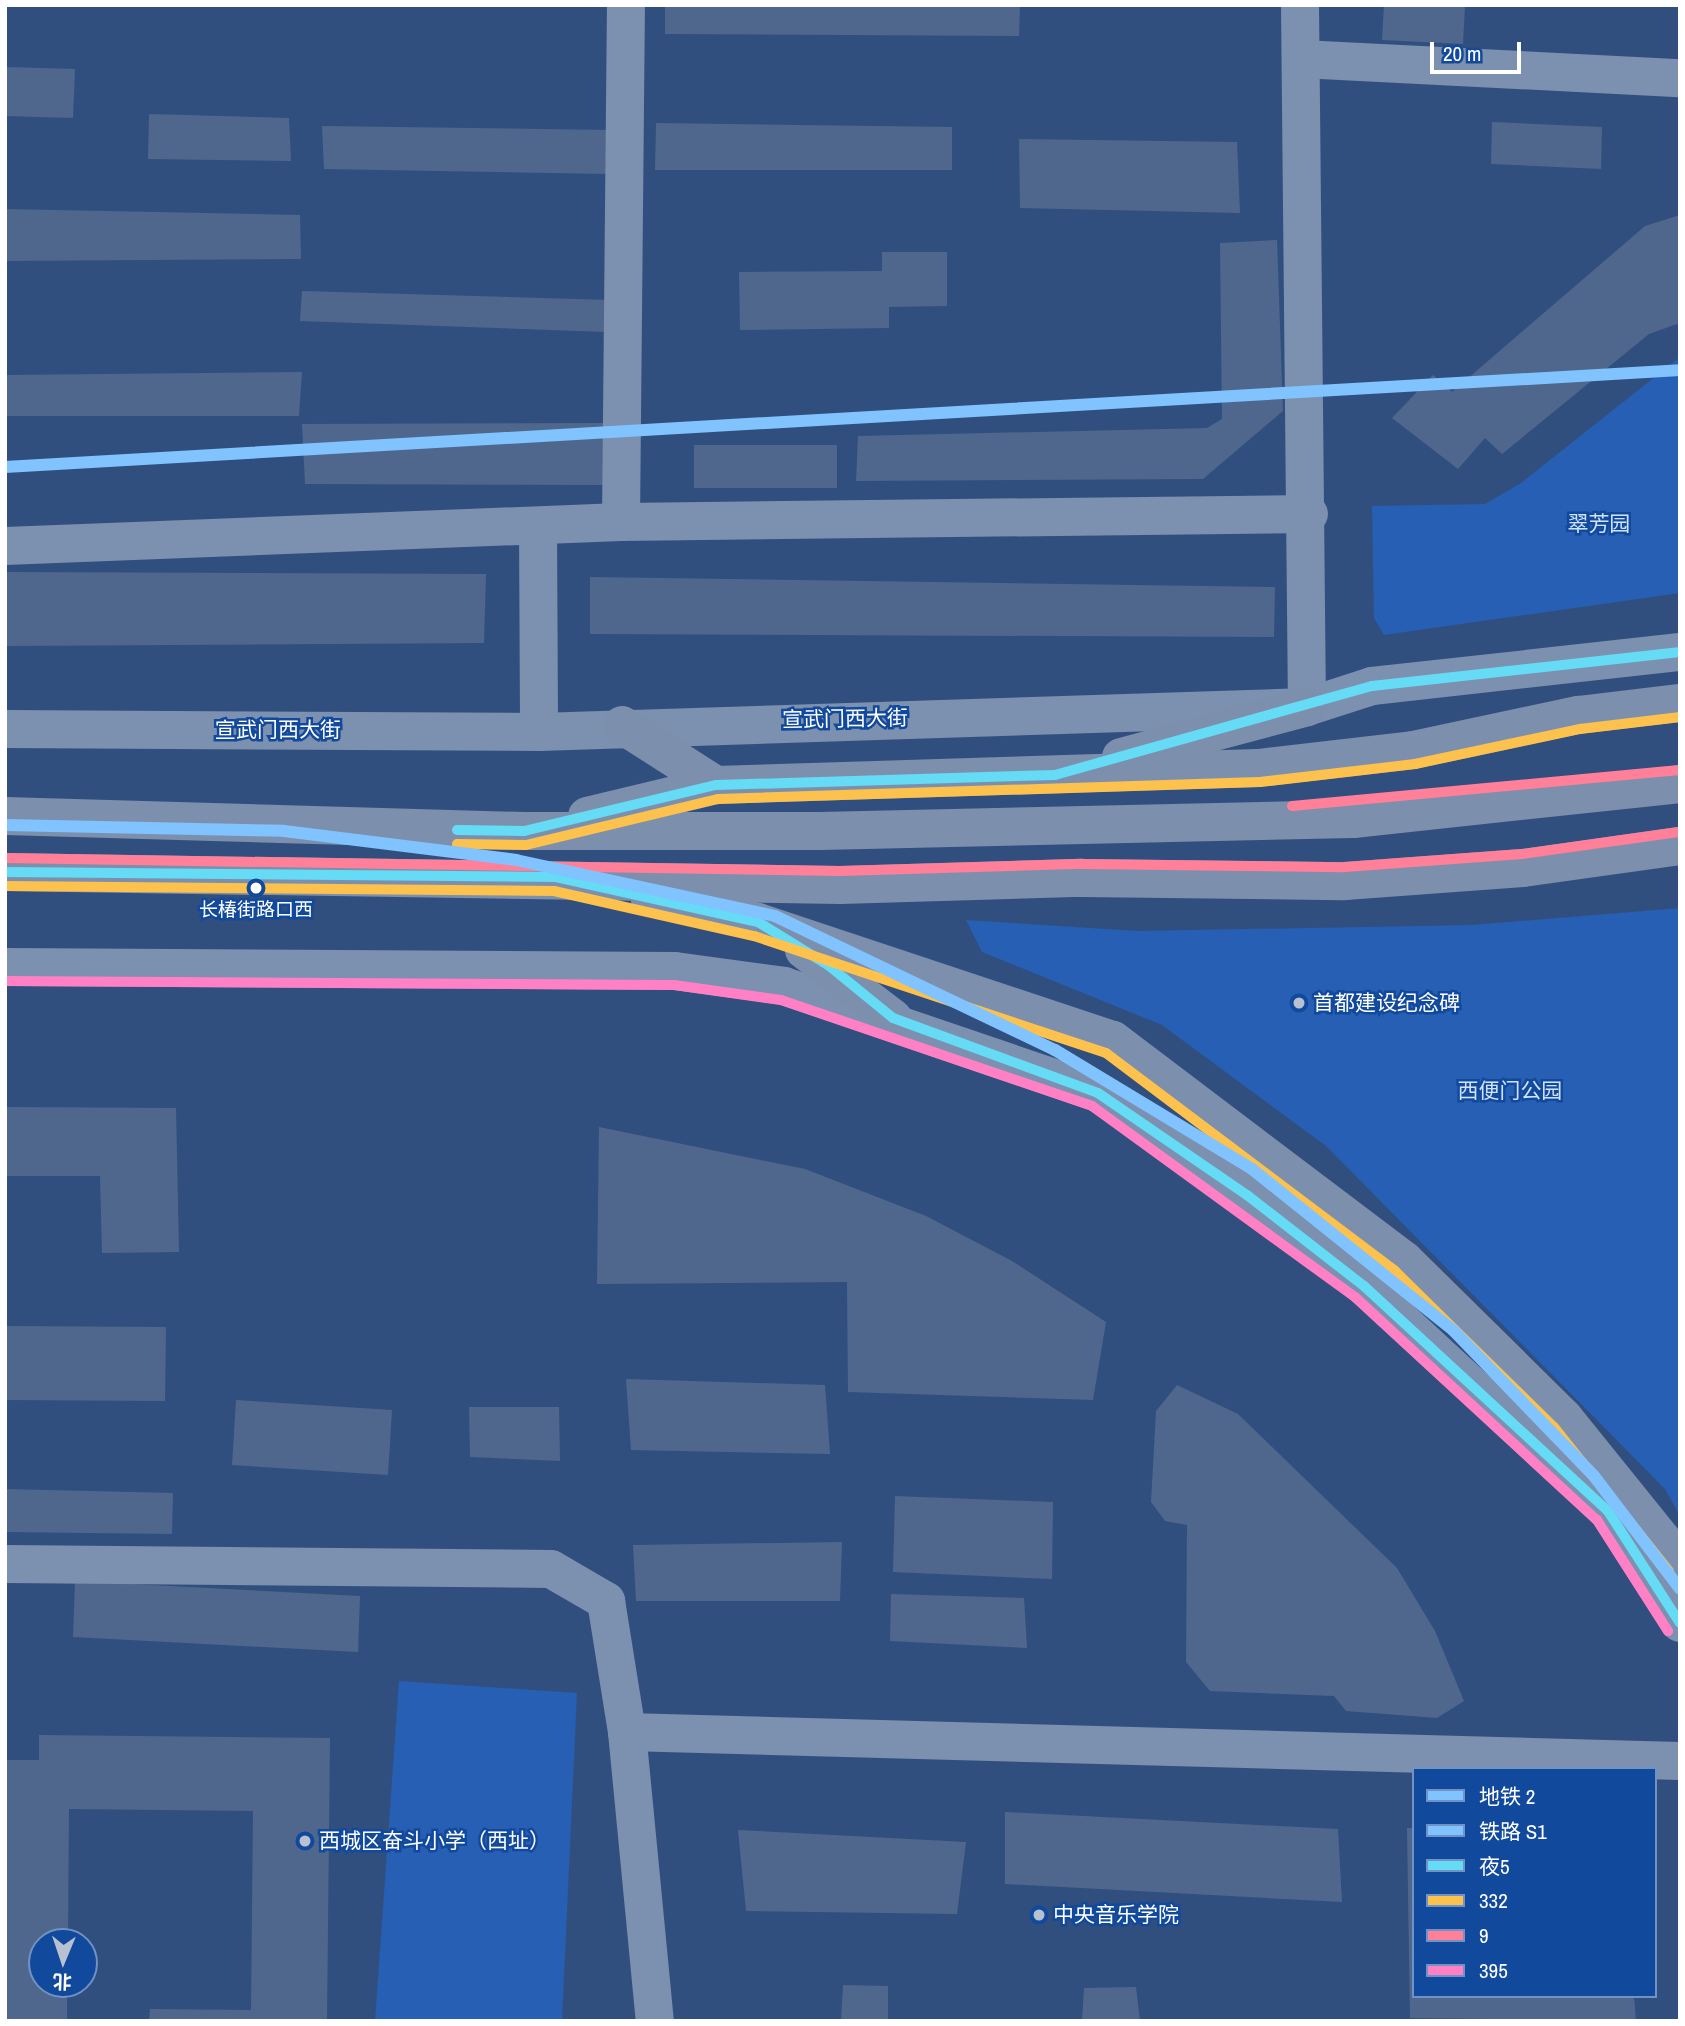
<!DOCTYPE html>
<html>
<head>
<meta charset="utf-8">
<style>
	body { margin:0 }
	#map { position:relative; width:1685px; height:2026px; overflow:hidden; background:#314f7e; font-family:"Archivo Narrow","Noto Sans SC",sans-serif }
	div>[style] { position:absolute }
	.green>* { inset:0; background:#265fb3 }
	.building>* { inset:0; background:#4f678c }
	.minor>* { height:38px; margin:-19px; padding:0 19px; transform-origin:19px; border-radius:19px; background:#7c90af }
	.highway>* { height:38px; margin:-19px; padding:0 19px; transform-origin:19px; border-radius:19px; background:#7c90ae }
	.bus-1>* { height:10px; margin:-5px; padding:0 5px; transform-origin:5px; border-radius:5px; background:#66dbf5 }
	.bus-2>* { height:10px; margin:-5px; padding:0 5px; transform-origin:5px; border-radius:5px; background:#fcc24d }
	.bus-3>* { height:10px; margin:-5px; padding:0 5px; transform-origin:5px; border-radius:5px; background:#ff8098 }
	.bus-4>* { height:10px; margin:-5px; padding:0 5px; transform-origin:5px; border-radius:5px; background:#ff80c5 }
	.rail-1>* { height:12px; margin:-6px; padding:0 6px; transform-origin:6px; border-radius:6px; background:#80c3ff }
	.metro-1>* { height:12px; margin:-6px; padding:0 6px; transform-origin:6px; border-radius:6px; background:#80c3ff }
	.dots>* { width:19px; height:19px; translate:-50% -50%; box-sizing:border-box; border:4px solid #11499d; border-radius:50% }
	span { translate:-50% -50%; white-space:nowrap; text-align:center; line-height:1.15; -webkit-text-stroke:5px #11499d; paint-order:stroke }
	.bus-label { font-size:19px; color:#fff }
	.park-label { font-size:21px; color:#d0e3fe }
	.street-label { font-size:21px; color:#fff }
	.poi-label { font-size:21px; color:#fff }
	.left { translate:0 -50%; text-align:left }
	.frame { position:absolute; inset:0; border:7px solid #fff; pointer-events:none }
	.legend { position:absolute; left:1412px; top:1767px; width:245px; height:231px; box-sizing:border-box; background:#11499d; border:2px solid #7092c4; margin:0; padding:9px 12px; list-style:none; font-size:21px; color:#fff }
	.legend li { display:flex; align-items:center; gap:14px; height:35px }
	.legend b { width:35px; border:2px solid #7092c4 }
	.north { position:absolute; left:28px; top:1928px; width:70px; height:70px; box-sizing:border-box; background:#11499d; border:2px solid #7092c4; border-radius:50%; rotate:182deg; font-size:19px; font-weight:700; line-height:28px; text-align:center; color:#fff }
	.north::after { content:''; display:block; margin:auto; width:24px; height:32px; background:#b7c1d2; clip-path:polygon(50% 0,100% 100%,50% 72%,0 100%) }
	.scale { position:absolute; left:1430px; top:42px; width:91px; height:32px; box-sizing:border-box; border:4px solid #fff; border-top:0; padding-left:9px; font-size:21px; line-height:24px; white-space:nowrap; color:#fff; -webkit-text-stroke:5px #11499d; paint-order:stroke }
</style>
</head>
<body>
<div id="map">
	<div class="green">
		<div style="clip-path:polygon(1680px 357px,1680px 593px,1384px 635px,1374px 618px,1372px 506px,1485px 504px,1521px 483px)"></div>
		<div style="clip-path:polygon(1680px 908px,1680px 1516px,1665px 1489px,1326px 1146px,1162px 1025px,982px 952px,966px 920px,1138px 931px,1472px 925px)"></div>
		<div style="clip-path:polygon(399px 1681px,577px 1693px,562px 2021px,375px 2021px)"></div>
	</div>
	<div class="building">
		<div style="clip-path:polygon(665px 5px,1020px 5px,1019px 36px,665px 34px)"></div>
		<div style="clip-path:polygon(1384px 5px,1465px 5px,1463px 44px,1382px 40px)"></div>
		<div style="clip-path:polygon(5px 67px,75px 69px,73px 118px,5px 116px)"></div>
		<div style="clip-path:polygon(149px 114px,289px 118px,291px 161px,148px 159px)"></div>
		<div style="clip-path:polygon(1492px 122px,1602px 127px,1601px 169px,1491px 164px)"></div>
		<div style="clip-path:polygon(656px 123px,952px 127px,952px 170px,655px 170px)"></div>
		<div style="clip-path:polygon(322px 126px,611px 130px,609px 174px,324px 169px)"></div>
		<div style="clip-path:polygon(1019px 139px,1237px 142px,1240px 213px,1020px 208px)"></div>
		<div style="clip-path:polygon(5px 209px,300px 215px,301px 259px,5px 261px)"></div>
		<div style="clip-path:polygon(1680px 215px,1680px 323px,1649px 334px,1502px 454px,1485px 438px,1458px 469px,1392px 418px,1433px 375px,1452px 392px,1645px 226px)"></div>
		<div style="clip-path:polygon(1277px 240px,1283px 411px,1203px 479px,856px 481px,858px 436px,1207px 428px,1222px 419px,1220px 243px)"></div>
		<div style="clip-path:polygon(882px 252px,947px 252px,947px 306px,889px 307px,889px 328px,740px 330px,739px 272px,882px 271px)"></div>
		<div style="clip-path:polygon(302px 291px,609px 300px,607px 332px,300px 321px)"></div>
		<div style="clip-path:polygon(302px 372px,299px 416px,5px 416px,5px 375px)"></div>
		<div style="clip-path:polygon(605px 423px,604px 485px,305px 484px,302px 424px)"></div>
		<div style="clip-path:polygon(694px 445px,837px 445px,837px 488px,694px 488px)"></div>
		<div style="clip-path:polygon(5px 572px,486px 574px,484px 643px,5px 646px)"></div>
		<div style="clip-path:polygon(590px 577px,1275px 587px,1274px 637px,590px 634px)"></div>
		<div style="clip-path:polygon(5px 1107px,176px 1108px,179px 1252px,102px 1253px,100px 1176px,5px 1176px)"></div>
		<div style="clip-path:polygon(599px 1127px,805px 1169px,926px 1216px,1012px 1261px,1106px 1322px,1093px 1400px,848px 1392px,847px 1282px,597px 1284px)"></div>
		<div style="clip-path:polygon(5px 1326px,166px 1327px,165px 1401px,5px 1400px)"></div>
		<div style="clip-path:polygon(626px 1379px,825px 1385px,830px 1454px,631px 1450px)"></div>
		<div style="clip-path:polygon(1177px 1385px,1238px 1414px,1397px 1568px,1435px 1631px,1464px 1701px,1437px 1718px,1346px 1711px,1334px 1696px,1210px 1691px,1186px 1662px,1187px 1525px,1165px 1521px,1151px 1502px,1156px 1411px)"></div>
		<div style="clip-path:polygon(236px 1400px,392px 1410px,388px 1475px,232px 1465px)"></div>
		<div style="clip-path:polygon(469px 1407px,559px 1407px,560px 1461px,470px 1457px)"></div>
		<div style="clip-path:polygon(5px 1489px,173px 1493px,172px 1534px,5px 1532px)"></div>
		<div style="clip-path:polygon(895px 1496px,1053px 1502px,1052px 1579px,893px 1572px)"></div>
		<div style="clip-path:polygon(842px 1542px,840px 1601px,636px 1601px,633px 1545px)"></div>
		<div style="clip-path:polygon(75px 1581px,360px 1596px,358px 1652px,73px 1637px)"></div>
		<div style="clip-path:polygon(891px 1594px,1024px 1598px,1027px 1648px,890px 1641px)"></div>
		<div style="clip-path:polygon(39px 1735px,330px 1738px,327px 2021px,149px 2021px,150px 2009px,251px 2010px,253px 1811px,69px 1809px,68px 1942px,42px 1942px,42px 1984px,67px 1984px,67px 2021px,5px 2021px,5px 1760px,39px 1760px)"></div>
		<div style="clip-path:polygon(1005px 1812px,1338px 1829px,1342px 1902px,1005px 1884px)"></div>
		<div style="clip-path:polygon(1407px 1828px,1414px 1828px,1414px 1996px,1634px 1996px,1636px 2021px,1410px 2018px)"></div>
		<div style="clip-path:polygon(738px 1830px,966px 1842px,957px 1914px,746px 1911px)"></div>
		<div style="clip-path:polygon(843px 1985px,888px 1986px,888px 2021px,841px 2021px)"></div>
		<div style="clip-path:polygon(1136px 1987px,1140px 2021px,1082px 2021px,1084px 1988px)"></div>
	</div>
	<div class="minor">
		<div style="left:1300px;top:5px;width:702px;rotate:89.43deg"></div>
		<div style="left:1301px;top:59px;width:379px;rotate:2.9deg"></div>
		<div style="left:621px;top:522px;width:517px;rotate:-89.45deg"></div>
		<div style="left:538px;top:527px;width:205px;rotate:89.7deg"></div>
		<div style="left:5px;top:546px;width:616px;rotate:-2.23deg"></div>
		<div style="left:621px;top:522px;width:688px;rotate:-0.67deg"></div>
		<div style="left:5px;top:729px;width:534px;rotate:0.32deg"></div>
		<div style="left:539px;top:732px;width:768px;rotate:-1.86deg"></div>
		<div style="left:1307px;top:707px;width:68px;rotate:-17.9deg"></div>
		<div style="left:1372px;top:686px;width:310px;rotate:-6.3deg"></div>
		<div style="left:5px;top:967px;width:670px;rotate:0.34deg"></div>
		<div style="left:675px;top:971px;width:110px;rotate:7.8deg"></div>
		<div style="left:784px;top:986px;width:332px;rotate:18.8deg"></div>
		<div style="left:1098px;top:1093px;width:181px;rotate:34.4deg"></div>
		<div style="left:1247px;top:1195px;width:148px;rotate:37.9deg"></div>
		<div style="left:1364px;top:1286px;width:332px;rotate:42.7deg"></div>
		<div style="left:1608px;top:1511px;width:133px;rotate:57.3deg"></div>
		<div style="left:5px;top:1564px;width:546px;rotate:0.52deg"></div>
		<div style="left:551px;top:1569px;width:64px;rotate:30.2deg"></div>
		<div style="left:606px;top:1601px;width:133px;rotate:80.9deg"></div>
		<div style="left:627px;top:1732px;width:290px;rotate:84.5deg"></div>
		<div style="left:627px;top:1732px;width:1053px;rotate:1.58deg"></div>
	</div>
	<div class="highway">
		<div style="left:622px;top:725px;width:112px;rotate:32.6deg"></div>
		<div style="left:1121px;top:757px;width:193px;rotate:-15deg"></div>
		<div style="left:5px;top:816px;width:519px;rotate:1.66deg"></div>
		<div style="left:524px;top:831px;width:296px"></div>
		<div style="left:820px;top:831px;width:533px;rotate:-1.29deg"></div>
		<div style="left:1353px;top:819px;width:329px;rotate:-6.1deg"></div>
		<div style="left:587px;top:816px;width:133px;rotate:-13.5deg"></div>
		<div style="left:716px;top:785px;width:542px;rotate:-1.8deg"></div>
		<div style="left:1258px;top:768px;width:156px;rotate:-6.6deg"></div>
		<div style="left:1413px;top:750px;width:169px;rotate:-12deg"></div>
		<div style="left:1578px;top:715px;width:103px;rotate:-6.7deg"></div>
		<div style="left:5px;top:872px;width:835px;rotate:0.89deg"></div>
		<div style="left:840px;top:885px;width:242px;rotate:-1.7deg"></div>
		<div style="left:1082px;top:878px;width:263px;rotate:0.7deg"></div>
		<div style="left:1345px;top:881px;width:178px;rotate:-4.2deg"></div>
		<div style="left:1523px;top:868px;width:159px;rotate:-8deg"></div>
		<div style="left:649px;top:896px;width:112px;rotate:13.4deg"></div>
		<div style="left:758px;top:922px;width:374px;rotate:18.4deg"></div>
		<div style="left:1113px;top:1040px;width:365px;rotate:37.1deg"></div>
		<div style="left:1404px;top:1260px;width:225px;rotate:44.6deg"></div>
		<div style="left:1564px;top:1418px;width:185px;rotate:51.1deg"></div>
		<div style="left:804px;top:950px;width:112px;rotate:37.4deg"></div>
	</div>
	<div class="bus-1">
		<div style="left:457px;top:830px;width:67px;rotate:0.9deg"></div>
		<div style="left:524px;top:831px;width:197px;rotate:-13.5deg"></div>
		<div style="left:716px;top:785px;width:339px;rotate:-1.7deg"></div>
		<div style="left:1055px;top:775px;width:329px;rotate:-15.7deg"></div>
		<div style="left:1372px;top:686px;width:310px;rotate:-6.3deg"></div>
		<div style="left:5px;top:872px;width:551px;rotate:0.52deg"></div>
		<div style="left:556px;top:877px;width:207px;rotate:12.6deg"></div>
		<div style="left:758px;top:922px;width:82px;rotate:31.6deg"></div>
		<div style="left:828px;top:965px;width:84px;rotate:39.2deg"></div>
		<div style="left:893px;top:1018px;width:218px;rotate:20.1deg"></div>
		<div style="left:1098px;top:1093px;width:181px;rotate:34.4deg"></div>
		<div style="left:1247px;top:1195px;width:148px;rotate:37.9deg"></div>
		<div style="left:1364px;top:1286px;width:332px;rotate:42.7deg"></div>
		<div style="left:1608px;top:1511px;width:133px;rotate:57.3deg"></div>
	</div>
	<div class="bus-2">
		<div style="left:457px;top:844px;width:69px;rotate:0.8deg"></div>
		<div style="left:526px;top:845px;width:197px;rotate:-13.5deg"></div>
		<div style="left:718px;top:799px;width:542px;rotate:-1.8deg"></div>
		<div style="left:1260px;top:782px;width:156px;rotate:-6.6deg"></div>
		<div style="left:1415px;top:764px;width:169px;rotate:-12deg"></div>
		<div style="left:1580px;top:729px;width:101px;rotate:-6.8deg"></div>
		<div style="left:5px;top:886px;width:549px;rotate:0.52deg"></div>
		<div style="left:554px;top:891px;width:205px;rotate:12.7deg"></div>
		<div style="left:754px;top:936px;width:371px;rotate:18.4deg"></div>
		<div style="left:1106px;top:1053px;width:362px;rotate:37deg"></div>
		<div style="left:1395px;top:1271px;width:223px;rotate:44.5deg"></div>
		<div style="left:1554px;top:1427px;width:184px;rotate:51.4deg"></div>
	</div>
	<div class="bus-3">
		<div style="left:1292px;top:806px;width:389px;rotate:-5.3deg"></div>
		<div style="left:5px;top:858px;width:835px;rotate:0.89deg"></div>
		<div style="left:840px;top:871px;width:242px;rotate:-1.7deg"></div>
		<div style="left:1082px;top:864px;width:263px;rotate:0.7deg"></div>
		<div style="left:1345px;top:867px;width:177px;rotate:-4.2deg"></div>
		<div style="left:1522px;top:854px;width:158px;rotate:-8deg"></div>
	</div>
	<div class="bus-4">
		<div style="left:5px;top:981px;width:669px;rotate:0.34deg"></div>
		<div style="left:674px;top:985px;width:108px;rotate:8deg"></div>
		<div style="left:781px;top:1000px;width:329px;rotate:18.8deg"></div>
		<div style="left:1092px;top:1106px;width:325px;rotate:36deg"></div>
		<div style="left:1355px;top:1297px;width:329px;rotate:42.7deg"></div>
		<div style="left:1597px;top:1520px;width:132px;rotate:57.4deg"></div>
	</div>
	<div class="rail-1">
		<div style="left:5px;top:467px;width:1678px;rotate:-3.31deg"></div>
	</div>
	<div class="metro-1">
		<div style="left:5px;top:825px;width:279px;rotate:1.2deg"></div>
		<div style="left:284px;top:831px;width:234px;rotate:7.1deg"></div>
		<div style="left:516px;top:860px;width:265px;rotate:12.2deg"></div>
		<div style="left:775px;top:916px;width:310px;rotate:25.6deg"></div>
		<div style="left:1055px;top:1050px;width:230px;rotate:31.1deg"></div>
		<div style="left:1252px;top:1169px;width:258px;rotate:38.7deg"></div>
		<div style="left:1453px;top:1330px;width:203px;rotate:46deg"></div>
		<div style="left:1594px;top:1476px;width:142px;rotate:52.7deg"></div>
	</div>
	<div class="dots">
		<div style="left:256px;top:888px;background:#fff"></div>
		<div style="left:1299px;top:1003px;background:#b7c1d2"></div>
		<div style="left:305px;top:1841px;background:#b7c1d2"></div>
		<div style="left:1039px;top:1915px;background:#b7c1d2"></div>
	</div>
	<div class="bus-label">
		<span style="left:256px;top:910px">长椿街路口西</span>
	</div>
	<div class="park-label">
		<span style="left:1599px;top:524px">翠芳园</span>
		<span style="left:1510px;top:1091px">西便门公园</span>
	</div>
	<div class="street-label">
		<span style="left:845px;top:719px;rotate:-1deg">宣武门西大街</span>
		<span style="left:278px;top:730px">宣武门西大街</span>
	</div>
	<div class="poi-label">
		<span class="left" style="left:1313px;top:1003px">首都建设纪念碑</span>
		<span class="left" style="left:319px;top:1841px">西城区奋斗小学（西址）</span>
		<span class="left" style="left:1053px;top:1915px">中央音乐学院</span>
	</div>
	<div class="frame"></div>
	<ul class="legend">
	<li><b style="height:9px;background:#80c3ff"></b>地铁 2</li>
	<li><b style="height:9px;background:#80c3ff"></b>铁路 S1</li>
	<li><b style="height:9px;background:#66dbf5"></b>夜5</li>
	<li><b style="height:9px;background:#fcc24d"></b>332</li>
	<li><b style="height:9px;background:#ff8098"></b>9</li>
	<li><b style="height:9px;background:#ff80c5"></b>395</li>
	</ul>
	<div class="north">北</div>
	<div class="scale">20 m</div>
</div>
</body>
</html>
